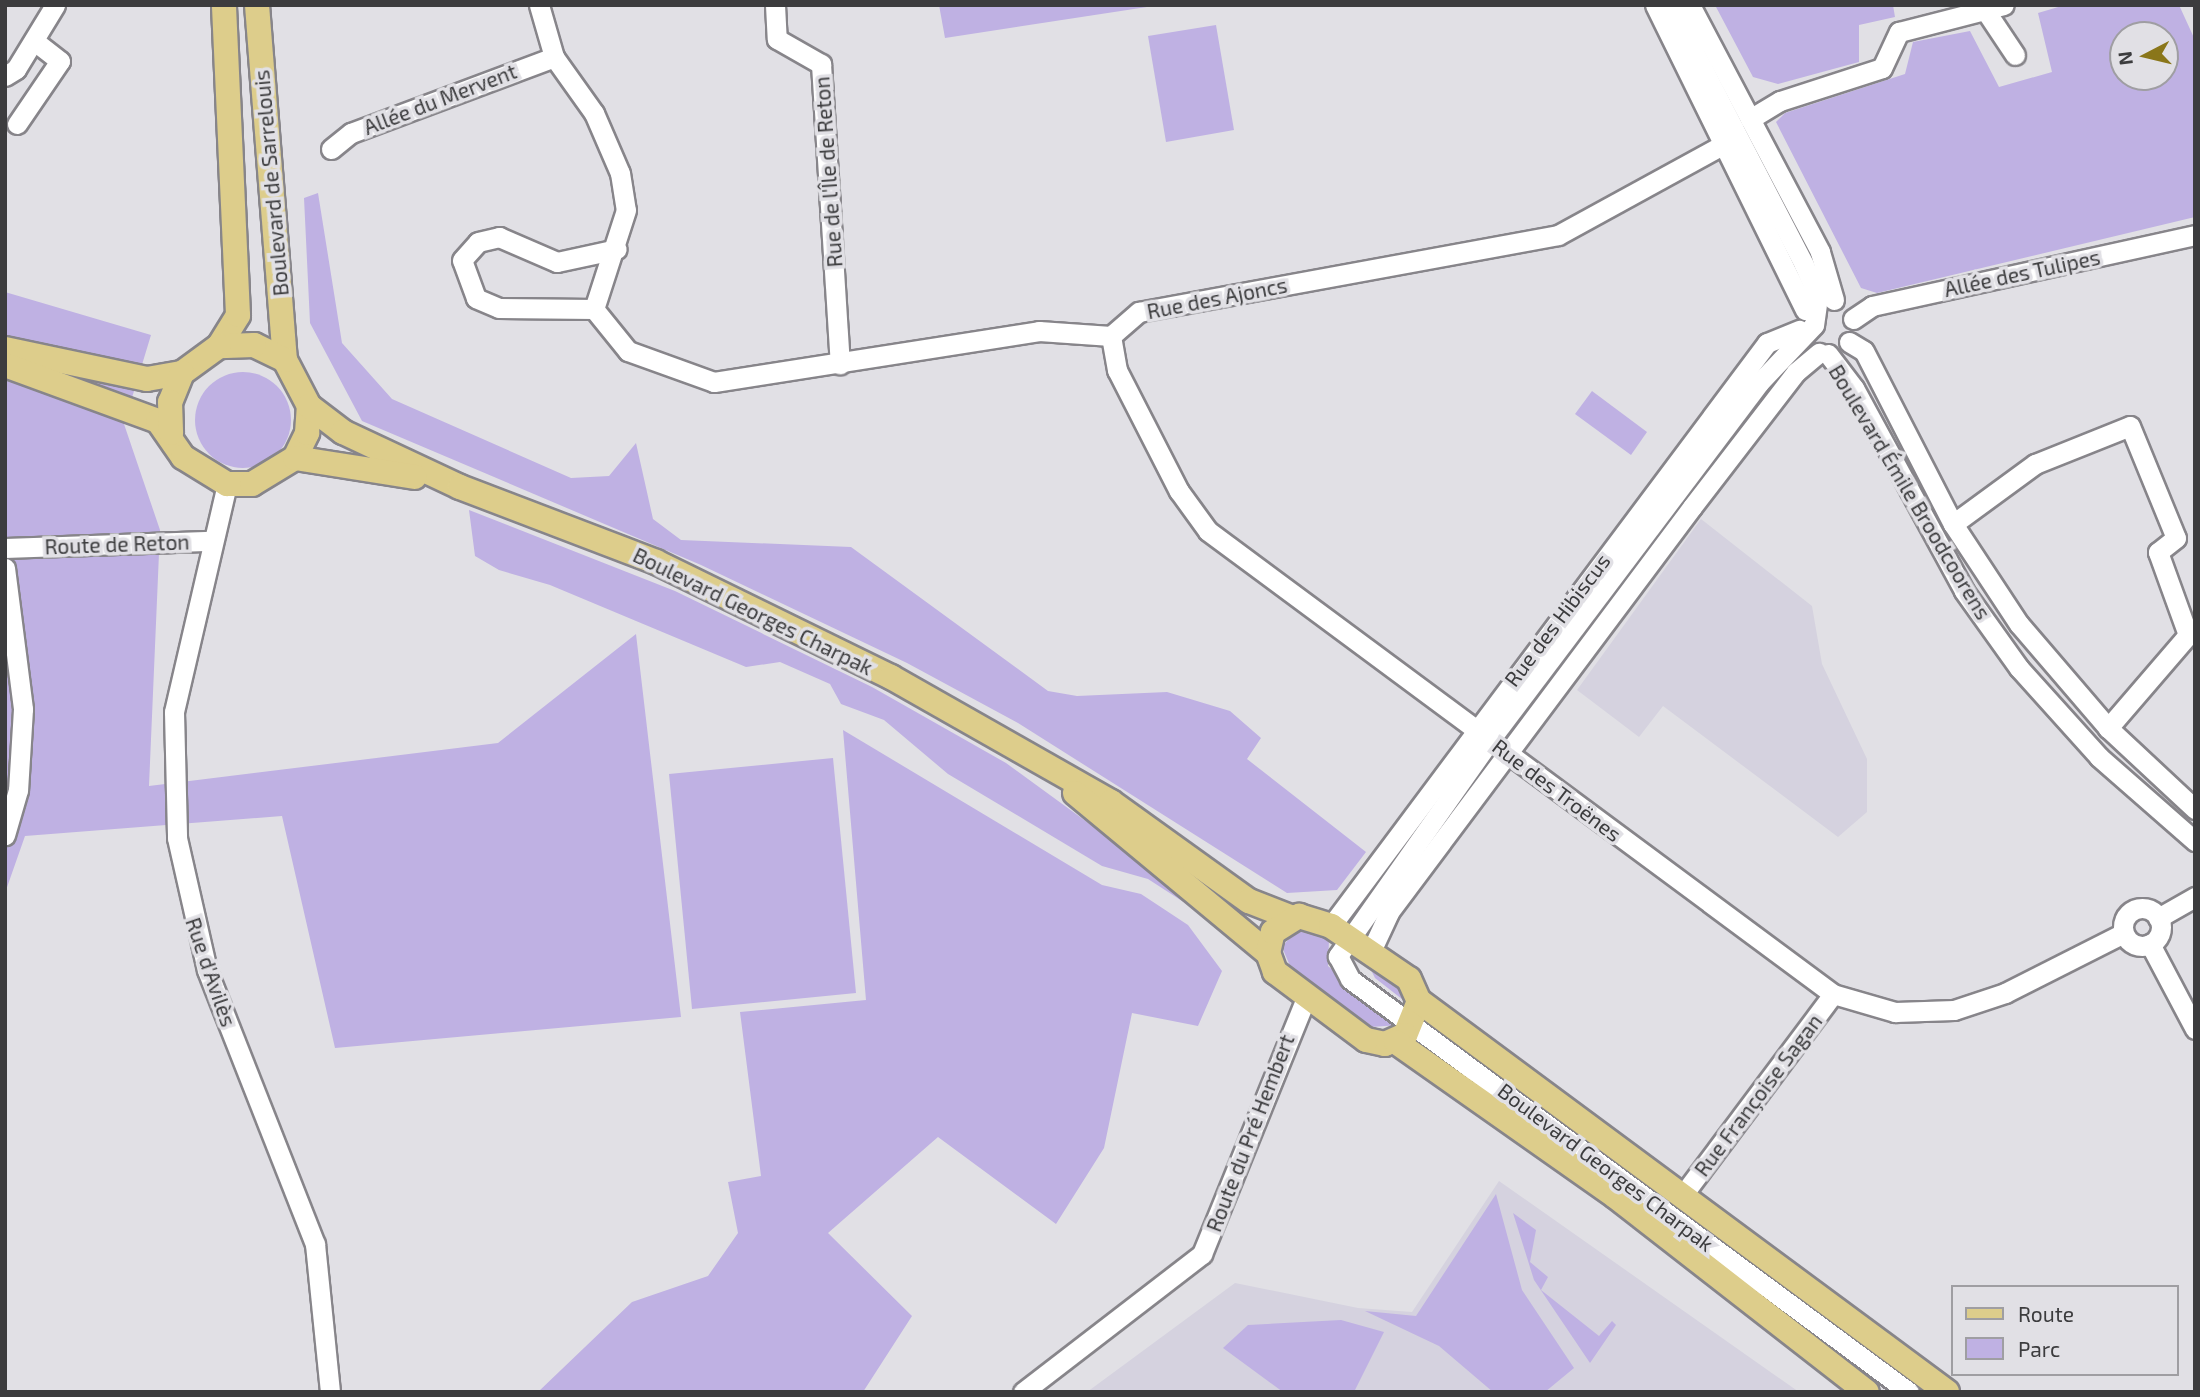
<!DOCTYPE html>
<html>
<head>
<meta charset="utf-8">
<style>
	body { margin:0 }
	#map { position:relative; width:2200px; height:1397px; overflow:hidden; background:#e1e0e5; font-family:"Exo 2",sans-serif }
	div>[style] { position:absolute }
	.built>* { inset:0; background:#d5d2df }
	.green>* { inset:0; background:#bfb1e3 }
	.round { border-radius:50% }
	.roads { filter:drop-shadow(2px 0 #87858a) drop-shadow(-2px 0 #87858a) drop-shadow(0 2px #87858a) drop-shadow(0 -2px #87858a) }
	.minor>* { height:19px; margin:-9.5px; padding:0 9.5px; transform-origin:9.5px; border-radius:9.5px; background:#fff }
	.minor>.ring { margin:-9.5px; padding:0; box-sizing:content-box; background:none; border:19px solid #fff; border-radius:50% }
	.major>* { height:24px; margin:-12px; padding:0 12px; transform-origin:12px; border-radius:12px; background:#ddcd8b }
	span { translate:-50% -50%; white-space:nowrap; text-align:center; line-height:1.15; -webkit-text-stroke:7px #e1e0e5; paint-order:stroke }
	.street-label { font-size:21px; color:#3c3c3e }
	.frame { position:absolute; inset:0; border:7px solid #3c3c3e; pointer-events:none }
	.legend { position:absolute; left:1951px; top:1285px; width:228px; height:91px; box-sizing:border-box; background:#e1e0e5; border:2px solid #9f9ea2; margin:0; padding:9px 12px; list-style:none; font-size:21px; color:#3c3c3e }
	.legend li { display:flex; align-items:center; gap:14px; height:35px }
	.legend b { width:35px; border:2px solid #9f9ea2 }
	.north { position:absolute; left:2109px; top:21px; width:70px; height:70px; box-sizing:border-box; background:#e1e0e5; border:2px solid #9f9ea2; border-radius:50%; rotate:263deg; font-size:19px; font-weight:700; line-height:28px; text-align:center; color:#3c3c3e }
	.north::after { content:''; display:block; margin:auto; width:24px; height:32px; background:#8a761a; clip-path:polygon(50% 0,100% 100%,50% 72%,0 100%) }
</style>
</head>
<body>
<div id="map">
	<div class="built">
		<div style="clip-path:polygon(1701px 519px,1812px 606px,1822px 664px,1867px 759px,1867px 812px,1838px 837px,1663px 706px,1639px 737px,1577px 690px)"></div>
		<div style="clip-path:polygon(1499px 1181px,1799px 1392px,1087px 1392px,1235px 1283px,1358px 1308px,1412px 1312px)"></div>
	</div>
	<div class="green">
		<div style="clip-path:polygon(939px 5px,1160px 5px,945px 38px)"></div>
		<div style="clip-path:polygon(1715px 5px,1893px 5px,1895px 17px,1859px 25px,1859px 62px,1778px 84px,1753px 77px)"></div>
		<div style="clip-path:polygon(evenodd,2065px 5px,2179px 5px,2195px 40px,2195px 217px,1877px 293px,1861px 288px,1776px 122px,1785px 113px,1905px 74px,1913px 42px,1970px 31px,1999px 87px,2052px 72px,2038px 13px,2065px 5px,2123px 35px,2165px 35px,2165px 77px,2123px 77px,2123px 35px)"></div>
		<div style="clip-path:polygon(1216px 25px,1234px 130px,1166px 142px,1148px 36px)"></div>
		<div style="clip-path:polygon(318px 193px,342px 343px,392px 399px,571px 478px,609px 476px,636px 443px,653px 519px,681px 540px,851px 547px,1048px 691px,1077px 696px,1167px 692px,1230px 711px,1261px 738px,1247px 759px,1366px 852px,1337px 890px,1287px 893px,1018px 723px,907px 663px,701px 565px,362px 421px,310px 323px,304px 198px)"></div>
		<div style="clip-path:polygon(5px 292px,151px 335px,124px 424px,160px 530px,149px 786px,498px 743px,636px 634px,681px 1017px,335px 1048px,282px 816px,25px 836px,5px 893px)"></div>
		<div class="round" style="left:195px;top:372px;width:96px;height:96px"></div>
		<div style="clip-path:polygon(1592px 391px,1647px 432px,1631px 455px,1575px 414px)"></div>
		<div style="clip-path:polygon(469px 510px,675px 591px,872px 687px,1006px 763px,1220px 919px,1216px 923px,1148px 879px,1102px 866px,948px 774px,884px 720px,841px 704px,830px 684px,780px 662px,746px 667px,550px 585px,499px 570px,475px 556px)"></div>
		<div style="clip-path:polygon(843px 730px,1102px 885px,1141px 894px,1188px 925px,1222px 971px,1198px 1026px,1132px 1013px,1104px 1148px,1056px 1224px,938px 1137px,828px 1233px,912px 1316px,863px 1392px,538px 1392px,632px 1302px,708px 1276px,738px 1233px,728px 1182px,761px 1176px,740px 1012px,866px 1000px)"></div>
		<div style="clip-path:polygon(833px 758px,856px 993px,692px 1009px,669px 774px)"></div>
		<div style="clip-path:polygon(1298px 928px,1313px 928px,1329px 940px,1328px 966px,1399px 1025px,1371px 1027px,1293px 973px,1282px 947px)"></div>
		<div style="clip-path:polygon(1369px 966px,1398px 985px,1407px 1003px,1375px 978px)"></div>
		<div style="clip-path:polygon(1496px 1194px,1522px 1290px,1574px 1368px,1545px 1392px,1493px 1392px,1439px 1346px,1365px 1311px,1416px 1316px)"></div>
		<div style="clip-path:polygon(1513px 1213px,1536px 1230px,1530px 1262px,1548px 1277px,1541px 1290px,1599px 1336px,1612px 1321px,1616px 1325px,1590px 1363px,1534px 1280px)"></div>
		<div style="clip-path:polygon(1341px 1320px,1384px 1332px,1354px 1392px,1283px 1392px,1223px 1348px,1248px 1325px)"></div>
	</div>
	<div class="roads">
		<div class="minor">
			<div style="left:539px;top:5px;width:54px;rotate:73.9deg"></div>
			<div style="left:554px;top:57px;width:69px;rotate:54.5deg"></div>
			<div style="left:594px;top:113px;width:65px;rotate:66.6deg"></div>
			<div style="left:620px;top:173px;width:37px;rotate:81deg"></div>
			<div style="left:626px;top:210px;width:104px;rotate:107.9deg"></div>
			<div style="left:594px;top:309px;width:54px;rotate:51deg"></div>
			<div style="left:628px;top:351px;width:91px;rotate:19.8deg"></div>
			<div style="left:714px;top:382px;width:329px;rotate:-8.9deg"></div>
			<div style="left:1039px;top:331px;width:72px;rotate:4deg"></div>
			<div style="left:775px;top:5px;width:34px;rotate:87deg"></div>
			<div style="left:777px;top:39px;width:51px;rotate:29.6deg"></div>
			<div style="left:821px;top:64px;width:301px;rotate:86.4deg"></div>
			<div style="left:1655px;top:5px;width:340px;rotate:63.8deg"></div>
			<div style="left:1670px;top:5px;width:292px;rotate:62.7deg"></div>
			<div style="left:1804px;top:265px;width:35px;rotate:66deg"></div>
			<div style="left:1818px;top:297px;width:28px;rotate:98deg"></div>
			<div style="left:1814px;top:325px;width:80px;rotate:133.5deg"></div>
			<div style="left:1759px;top:383px;width:446px;rotate:127deg"></div>
			<div style="left:1491px;top:739px;width:266px;rotate:125.2deg"></div>
			<div style="left:1338px;top:956px;width:26px;rotate:62deg"></div>
			<div style="left:1350px;top:979px;width:695px;rotate:36.46deg"></div>
			<div style="left:1690px;top:5px;width:279px;rotate:62.2deg"></div>
			<div style="left:1820px;top:252px;width:50px;rotate:73.7deg"></div>
			<div style="left:1985px;top:10px;width:54px;rotate:56.3deg"></div>
			<div style="left:5px;top:76px;width:13px;rotate:-32deg"></div>
			<div style="left:16px;top:69px;width:75px;rotate:-58.6deg"></div>
			<div style="left:1750px;top:119px;width:35px;rotate:-31deg"></div>
			<div style="left:1780px;top:101px;width:107px;rotate:-17.9deg"></div>
			<div style="left:1882px;top:68px;width:40px;rotate:-65deg"></div>
			<div style="left:1899px;top:32px;width:108px;rotate:-14.4deg"></div>
			<div style="left:17px;top:124px;width:76px;rotate:-55.7deg"></div>
			<div style="left:60px;top:61px;width:33px;rotate:-142deg"></div>
			<div style="left:331px;top:149px;width:26px;rotate:-39deg"></div>
			<div style="left:351px;top:133px;width:217px;rotate:-20.5deg"></div>
			<div style="left:594px;top:309px;width:95px;rotate:-179.4deg"></div>
			<div style="left:499px;top:308px;width:25px;rotate:-157deg"></div>
			<div style="left:476px;top:298px;width:40px;rotate:-110.2deg"></div>
			<div style="left:462px;top:260px;width:24px;rotate:-48deg"></div>
			<div style="left:478px;top:242px;width:22px;rotate:-13deg"></div>
			<div style="left:499px;top:237px;width:63px;rotate:23.3deg"></div>
			<div style="left:557px;top:262px;width:61px;rotate:-12.2deg"></div>
			<div style="left:1853px;top:319px;width:23px;rotate:-34deg"></div>
			<div style="left:1872px;top:306px;width:331px;rotate:-12.4deg"></div>
			<div style="left:1111px;top:336px;width:35px;rotate:80deg"></div>
			<div style="left:1117px;top:370px;width:136px;rotate:62.9deg"></div>
			<div style="left:1179px;top:491px;width:49px;rotate:54.1deg"></div>
			<div style="left:1208px;top:531px;width:778px;rotate:36.53deg"></div>
			<div style="left:1833px;top:994px;width:65px;rotate:16.2deg"></div>
			<div style="left:1895px;top:1012px;width:59px;rotate:-1.9deg"></div>
			<div style="left:1954px;top:1010px;width:54px;rotate:-18.4deg"></div>
			<div style="left:2005px;top:993px;width:133px;rotate:-26.8deg"></div>
			<div style="left:1111px;top:336px;width:37px;rotate:-41deg"></div>
			<div style="left:1139px;top:312px;width:426px;rotate:-10.4deg"></div>
			<div style="left:1558px;top:235px;width:192px;rotate:-28.7deg"></div>
			<div style="left:1849px;top:342px;width:17px;rotate:31deg"></div>
			<div style="left:1864px;top:351px;width:195px;rotate:62.8deg"></div>
			<div style="left:1953px;top:524px;width:120px;rotate:56.6deg"></div>
			<div style="left:2019px;top:624px;width:137px;rotate:49.4deg"></div>
			<div style="left:2108px;top:728px;width:119px;rotate:43deg"></div>
			<div style="left:1828px;top:354px;width:43px;rotate:52.6deg"></div>
			<div style="left:1854px;top:388px;width:231px;rotate:61.5deg"></div>
			<div style="left:1964px;top:591px;width:95px;rotate:54.5deg"></div>
			<div style="left:2019px;top:668px;width:120px;rotate:48deg"></div>
			<div style="left:2099px;top:757px;width:128px;rotate:41.2deg"></div>
			<div style="left:227px;top:484px;width:234px;rotate:103.1deg"></div>
			<div style="left:174px;top:712px;width:126px;rotate:88.6deg"></div>
			<div style="left:177px;top:838px;width:135px;rotate:77.2deg"></div>
			<div style="left:207px;top:970px;width:295px;rotate:68.5deg"></div>
			<div style="left:315px;top:1244px;width:149px;rotate:84.2deg"></div>
			<div style="left:1953px;top:524px;width:102px;rotate:-36.2deg"></div>
			<div style="left:2035px;top:464px;width:102px;rotate:-21.8deg"></div>
			<div style="left:2130px;top:426px;width:121px;rotate:67.7deg"></div>
			<div style="left:2176px;top:538px;width:23px;rotate:142deg"></div>
			<div style="left:2158px;top:552px;width:88px;rotate:70.1deg"></div>
			<div style="left:2188px;top:635px;width:123px;rotate:130.7deg"></div>
			<div style="left:5px;top:548px;width:205px;rotate:-2deg"></div>
			<div style="left:5px;top:568px;width:142px;rotate:82.7deg"></div>
			<div style="left:23px;top:709px;width:81px;rotate:93.5deg"></div>
			<div style="left:18px;top:790px;width:47px;rotate:106.1deg"></div>
			<div class="ring" style="left:2123px;top:908px;width:19px;height:19px"></div>
			<div style="left:2158px;top:918px;width:43px;rotate:-29.6deg"></div>
			<div style="left:1331px;top:926px;width:728px;rotate:-53.21deg"></div>
			<div style="left:1767px;top:343px;width:35px;rotate:-22deg"></div>
			<div style="left:2150px;top:944px;width:96px;rotate:62.1deg"></div>
			<div style="left:1376px;top:955px;width:9px;rotate:-111deg"></div>
			<div style="left:1373px;top:947px;width:38px;rotate:-65deg"></div>
			<div style="left:1389px;top:912px;width:506px;rotate:-53.2deg"></div>
			<div style="left:1692px;top:507px;width:170px;rotate:-52.4deg"></div>
			<div style="left:1796px;top:372px;width:30px;rotate:-40deg"></div>
			<div style="left:1682px;top:1196px;width:252px;rotate:-53.2deg"></div>
			<div style="left:1023px;top:1392px;width:226px;rotate:-37.6deg"></div>
			<div style="left:1202px;top:1254px;width:276px;rotate:-67.9deg"></div>
		</div>
		<div class="major">
			<div style="left:257px;top:5px;width:356px;rotate:85.5deg"></div>
			<div style="left:219px;top:346px;width:36px;rotate:-58deg"></div>
			<div style="left:238px;top:315px;width:310px;rotate:-92.6deg"></div>
			<div style="left:5px;top:349px;width:145px;rotate:11.9deg"></div>
			<div style="left:147px;top:379px;width:36px;rotate:-10deg"></div>
			<div style="left:5px;top:365px;width:163px;rotate:20.1deg"></div>
			<div style="left:158px;top:421px;width:44px;rotate:55.2deg"></div>
			<div style="left:183px;top:457px;width:52px;rotate:31.5deg"></div>
			<div style="left:227px;top:484px;width:25px"></div>
			<div style="left:252px;top:484px;width:50px;rotate:-31.2deg"></div>
			<div style="left:295px;top:458px;width:28px;rotate:-64deg"></div>
			<div style="left:307px;top:433px;width:27px;rotate:-86deg"></div>
			<div style="left:309px;top:406px;width:52px;rotate:-117.6deg"></div>
			<div style="left:285px;top:360px;width:34px;rotate:-154deg"></div>
			<div style="left:254px;top:345px;width:35px;rotate:178deg"></div>
			<div style="left:219px;top:346px;width:46px;rotate:143.9deg"></div>
			<div style="left:182px;top:373px;width:31px;rotate:112deg"></div>
			<div style="left:170px;top:402px;width:31px;rotate:88deg"></div>
			<div style="left:309px;top:406px;width:43px;rotate:37.4deg"></div>
			<div style="left:343px;top:432px;width:129px;rotate:25.2deg"></div>
			<div style="left:460px;top:487px;width:210px;rotate:20.9deg"></div>
			<div style="left:656px;top:562px;width:262px;rotate:26.1deg"></div>
			<div style="left:891px;top:677px;width:253px;rotate:29.6deg"></div>
			<div style="left:1111px;top:802px;width:170px;rotate:35.7deg"></div>
			<div style="left:1249px;top:901px;width:44px;rotate:21.3deg"></div>
			<div style="left:295px;top:458px;width:121px;rotate:9deg"></div>
			<div style="left:1075px;top:793px;width:251px;rotate:39.7deg"></div>
			<div style="left:1299px;top:916px;width:34px;rotate:17deg"></div>
			<div style="left:1331px;top:926px;width:94px;rotate:34.2deg"></div>
			<div style="left:1409px;top:979px;width:24px;rotate:66deg"></div>
			<div style="left:1419px;top:1001px;width:37px;rotate:112deg"></div>
			<div style="left:1405px;top:1035px;width:22px;rotate:156deg"></div>
			<div style="left:1385px;top:1044px;width:19px;rotate:-168deg"></div>
			<div style="left:1366px;top:1040px;width:114px;rotate:-143.2deg"></div>
			<div style="left:1275px;top:972px;width:20px;rotate:-110deg"></div>
			<div style="left:1268px;top:953px;width:22px;rotate:-77deg"></div>
			<div style="left:1273px;top:932px;width:31px;rotate:-32deg"></div>
			<div style="left:1419px;top:1001px;width:657px;rotate:36.52deg"></div>
			<div style="left:1396px;top:1042px;width:268px;rotate:35.1deg"></div>
			<div style="left:1615px;top:1196px;width:319px;rotate:37.9deg"></div>
		</div>
	</div>
	<div class="street-label">
		<span style="left:440px;top:99px;rotate:-21deg">Allée du Mervent</span>
		<span style="left:828px;top:172px;rotate:-94deg">Rue de l'Île de Reton</span>
		<span style="left:271px;top:183px;rotate:-95deg">Boulevard de Sarrelouis</span>
		<span style="left:2022px;top:273px;rotate:-12deg">Allée des Tulipes</span>
		<span style="left:1217px;top:298px;rotate:-11deg">Rue des Ajoncs</span>
		<span style="left:1910px;top:492px;rotate:59deg">Boulevard Émile Broodcoorens</span>
		<span style="left:117px;top:544px;rotate:-2deg">Route de Reton</span>
		<span style="left:753px;top:611px;rotate:26deg">Boulevard Georges Charpak</span>
		<span style="left:1557px;top:620px;rotate:-53deg">Rue des Hibiscus</span>
		<span style="left:1557px;top:790px;rotate:37deg">Rue des Troënes</span>
		<span style="left:211px;top:972px;rotate:71deg">Rue d'Avilès</span>
		<span style="left:1758px;top:1095px;rotate:-53deg">Rue Françoise Sagan</span>
		<span style="left:1250px;top:1133px;rotate:-69deg">Route du Pré Hembert</span>
		<span style="left:1606px;top:1167px;rotate:37deg">Boulevard Georges Charpak</span>
	</div>
	<div class="frame"></div>
	<ul class="legend">
	<li><b style="height:9px;background:#ddcd8b"></b>Route</li>
	<li><b style="height:19px;background:#bfb1e3"></b>Parc</li>
	</ul>
	<div class="north">N</div>
</div>
</body>
</html>
